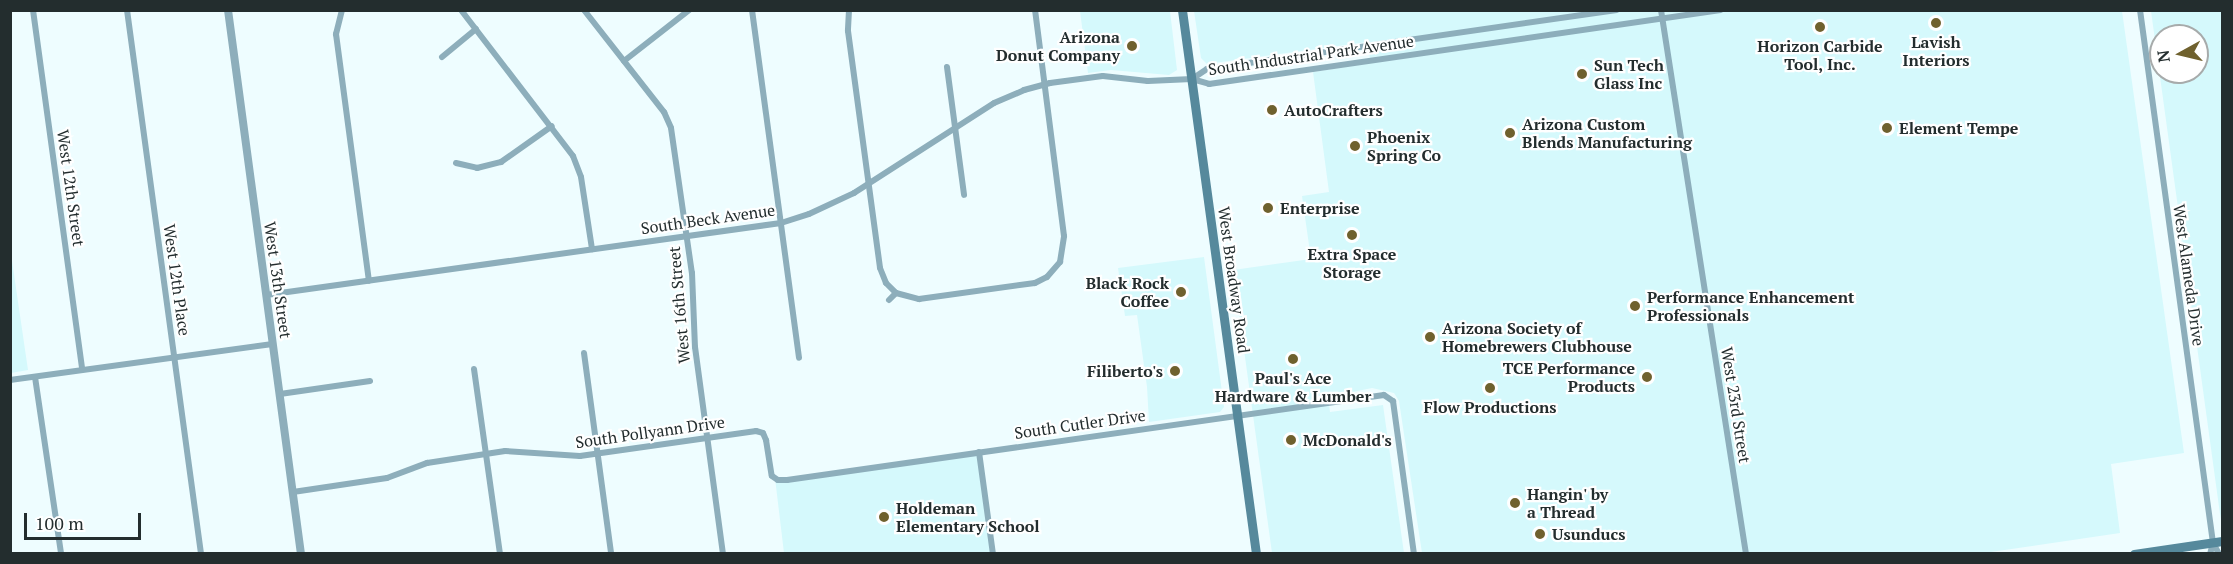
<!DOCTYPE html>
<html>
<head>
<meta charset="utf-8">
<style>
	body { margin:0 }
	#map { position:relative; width:2233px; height:564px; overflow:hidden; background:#eefdff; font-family:"PT Serif",serif }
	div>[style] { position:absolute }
	.built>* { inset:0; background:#d5f9fc }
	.minor>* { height:6px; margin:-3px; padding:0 3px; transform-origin:3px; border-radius:3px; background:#8daebb }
	.tertiary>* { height:8px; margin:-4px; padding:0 4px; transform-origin:4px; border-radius:4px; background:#8daebb }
	.secondary>* { height:9px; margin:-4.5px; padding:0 4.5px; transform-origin:4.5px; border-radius:4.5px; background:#56899c }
	.dots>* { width:16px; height:16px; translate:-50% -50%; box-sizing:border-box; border:3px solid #fff; border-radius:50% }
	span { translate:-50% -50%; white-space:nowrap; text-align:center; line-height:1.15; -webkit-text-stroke:4.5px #fff; paint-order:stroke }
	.poi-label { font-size:16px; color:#232d2e; font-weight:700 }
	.right { translate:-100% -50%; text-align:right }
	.left { translate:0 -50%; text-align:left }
	.street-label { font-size:16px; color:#232d2e }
	.frame { position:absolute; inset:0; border:12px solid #232d2e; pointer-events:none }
	.north { position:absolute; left:2149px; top:24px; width:60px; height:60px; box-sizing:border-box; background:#fff; border:2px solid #a7abab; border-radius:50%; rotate:262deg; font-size:16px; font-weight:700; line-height:24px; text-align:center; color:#232d2e }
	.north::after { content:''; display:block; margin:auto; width:21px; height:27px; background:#6f612e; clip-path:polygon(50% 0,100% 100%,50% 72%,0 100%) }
	.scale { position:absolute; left:24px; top:513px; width:117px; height:27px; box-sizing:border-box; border:3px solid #232d2e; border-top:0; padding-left:8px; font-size:18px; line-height:21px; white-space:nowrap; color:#232d2e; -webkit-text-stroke:4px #fff; paint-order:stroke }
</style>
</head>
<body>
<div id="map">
	<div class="built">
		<div style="clip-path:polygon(1080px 11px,1170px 11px,1177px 70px,1169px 75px,1111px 70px,1088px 73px)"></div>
		<div style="clip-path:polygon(1194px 11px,2122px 11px,2184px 453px,2111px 464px,2120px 533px,1984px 553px,1422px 553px,1399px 401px,1394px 393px,1372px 388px,1328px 397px,1330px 412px,1383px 405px,1404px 553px,1272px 553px,1233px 270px,1311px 259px,1302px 196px,1329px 192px,1313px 72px,1371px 63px,1367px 42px,1207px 64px,1201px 58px)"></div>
		<div style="clip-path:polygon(evenodd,2151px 11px,2222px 11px,2222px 524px,2220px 514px,2151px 11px,2161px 36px,2197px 36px,2197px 72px,2161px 72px,2161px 36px)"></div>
		<div style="clip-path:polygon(10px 247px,28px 370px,11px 373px,10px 373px)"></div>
		<div style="clip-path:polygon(1204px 257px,1224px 407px,1220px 412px,1149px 422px,1147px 387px,1137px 315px,1125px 316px,1118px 268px)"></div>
		<div style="clip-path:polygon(979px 452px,993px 553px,784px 553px,775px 478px,778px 480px)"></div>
	</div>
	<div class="minor">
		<div style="left:33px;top:10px;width:363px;rotate:82.2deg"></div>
		<div style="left:127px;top:10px;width:549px;rotate:82.25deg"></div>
		<div style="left:342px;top:10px;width:25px;rotate:104deg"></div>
		<div style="left:336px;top:34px;width:249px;rotate:82.4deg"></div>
		<div style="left:461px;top:10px;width:184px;rotate:52.5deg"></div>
		<div style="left:573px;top:156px;width:22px;rotate:69deg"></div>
		<div style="left:581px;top:177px;width:73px;rotate:81.3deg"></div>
		<div style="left:584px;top:10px;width:130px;rotate:51.9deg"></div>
		<div style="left:664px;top:112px;width:17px;rotate:66deg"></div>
		<div style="left:671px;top:128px;width:147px;rotate:81.8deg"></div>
		<div style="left:692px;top:273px;width:74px;rotate:87.7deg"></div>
		<div style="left:695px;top:347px;width:209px;rotate:82.3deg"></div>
		<div style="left:752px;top:10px;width:351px;rotate:82.3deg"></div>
		<div style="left:849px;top:10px;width:21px;rotate:93deg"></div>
		<div style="left:848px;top:31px;width:239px;rotate:82.3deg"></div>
		<div style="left:880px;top:268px;width:16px;rotate:68deg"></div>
		<div style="left:886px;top:283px;width:14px;rotate:45deg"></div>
		<div style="left:896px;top:293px;width:24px;rotate:15deg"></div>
		<div style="left:919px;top:299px;width:117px;rotate:-7.9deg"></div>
		<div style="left:1035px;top:283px;width:13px;rotate:-27deg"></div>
		<div style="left:1047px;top:277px;width:20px;rotate:-49deg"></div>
		<div style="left:1060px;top:262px;width:26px;rotate:-81deg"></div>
		<div style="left:1064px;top:236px;width:228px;rotate:-97.3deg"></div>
		<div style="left:1661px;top:10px;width:551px;rotate:81.12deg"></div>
		<div style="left:2140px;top:10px;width:538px;rotate:82.2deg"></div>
		<div style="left:2213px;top:543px;width:11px;rotate:105deg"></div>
		<div style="left:442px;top:57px;width:44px;rotate:-39.5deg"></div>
		<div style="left:624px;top:61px;width:83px;rotate:-38.1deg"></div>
		<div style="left:947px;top:67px;width:129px;rotate:82.4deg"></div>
		<div style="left:1192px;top:79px;width:18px;rotate:16deg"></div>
		<div style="left:1209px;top:84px;width:517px;rotate:-8.22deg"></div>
		<div style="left:1192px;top:79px;width:18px;rotate:-34deg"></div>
		<div style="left:1207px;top:69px;width:414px;rotate:-8.2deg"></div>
		<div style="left:456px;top:163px;width:22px;rotate:13deg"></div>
		<div style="left:477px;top:168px;width:25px;rotate:-14deg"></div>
		<div style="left:501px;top:162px;width:62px;rotate:-35.2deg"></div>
		<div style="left:266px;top:295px;width:520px;rotate:-7.96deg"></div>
		<div style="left:781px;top:223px;width:29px;rotate:-18deg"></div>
		<div style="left:809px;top:214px;width:50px;rotate:-25deg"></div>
		<div style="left:854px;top:193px;width:166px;rotate:-32.7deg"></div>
		<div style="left:994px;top:103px;width:33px;rotate:-23deg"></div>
		<div style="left:1024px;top:90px;width:27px;rotate:-15deg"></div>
		<div style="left:1050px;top:83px;width:53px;rotate:-7.5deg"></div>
		<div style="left:1103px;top:76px;width:45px;rotate:6.3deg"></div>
		<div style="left:1148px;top:81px;width:44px;rotate:-2.6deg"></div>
		<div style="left:889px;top:300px;width:10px;rotate:-45deg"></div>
		<div style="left:584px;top:353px;width:203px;rotate:82.3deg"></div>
		<div style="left:474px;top:369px;width:187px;rotate:82deg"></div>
		<div style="left:35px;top:377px;width:179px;rotate:81.6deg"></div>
		<div style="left:10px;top:380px;width:265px;rotate:-7.8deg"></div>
		<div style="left:280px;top:394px;width:91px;rotate:-8.2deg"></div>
		<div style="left:979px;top:452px;width:103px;rotate:82.2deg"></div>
		<div style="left:293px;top:492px;width:95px;rotate:-8.5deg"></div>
		<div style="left:387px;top:478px;width:43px;rotate:-20.6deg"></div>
		<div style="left:427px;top:463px;width:79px;rotate:-8.7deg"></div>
		<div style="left:505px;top:451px;width:75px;rotate:3.8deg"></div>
		<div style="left:580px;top:456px;width:178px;rotate:-8.1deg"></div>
		<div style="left:756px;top:431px;width:7px;rotate:16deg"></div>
		<div style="left:763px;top:433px;width:8px;rotate:67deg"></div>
		<div style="left:766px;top:440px;width:36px;rotate:81deg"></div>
		<div style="left:772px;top:476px;width:7px;rotate:34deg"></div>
		<div style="left:778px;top:480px;width:9px"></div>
		<div style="left:787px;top:480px;width:603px;rotate:-8.1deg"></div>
		<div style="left:1384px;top:395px;width:11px;rotate:34deg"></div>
		<div style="left:1393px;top:401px;width:154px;rotate:82.2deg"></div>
		<div style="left:2213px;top:543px;width:13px;rotate:61deg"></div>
	</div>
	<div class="tertiary">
		<div style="left:228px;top:10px;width:549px;rotate:82.36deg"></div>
	</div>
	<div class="secondary">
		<div style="left:1182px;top:10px;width:549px;rotate:82.25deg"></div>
		<div style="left:2134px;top:554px;width:89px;rotate:-8.4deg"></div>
	</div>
	<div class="dots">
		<div style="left:1936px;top:23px;background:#6f612e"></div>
		<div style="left:1820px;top:27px;background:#6f612e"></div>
		<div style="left:1132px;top:46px;background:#6f612e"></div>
		<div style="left:1582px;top:74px;background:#6f612e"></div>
		<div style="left:1272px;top:110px;background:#6f612e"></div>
		<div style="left:1887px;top:128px;background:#6f612e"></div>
		<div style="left:1510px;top:133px;background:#6f612e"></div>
		<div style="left:1355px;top:146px;background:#6f612e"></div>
		<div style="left:1268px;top:208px;background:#6f612e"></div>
		<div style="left:1352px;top:235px;background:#6f612e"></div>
		<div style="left:1181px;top:292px;background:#6f612e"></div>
		<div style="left:1635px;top:306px;background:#6f612e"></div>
		<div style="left:1430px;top:337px;background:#6f612e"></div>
		<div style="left:1293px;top:359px;background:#6f612e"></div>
		<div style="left:1175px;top:371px;background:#6f612e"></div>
		<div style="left:1647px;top:377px;background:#6f612e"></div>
		<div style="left:1490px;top:388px;background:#6f612e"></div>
		<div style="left:1291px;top:440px;background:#6f612e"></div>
		<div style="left:1515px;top:503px;background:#6f612e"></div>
		<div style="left:884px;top:517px;background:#6f612e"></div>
		<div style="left:1540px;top:534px;background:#6f612e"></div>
	</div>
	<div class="poi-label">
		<span class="right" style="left:1120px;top:46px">Arizona<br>Donut Company</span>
		<span style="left:1936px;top:51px">Lavish<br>Interiors</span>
		<span style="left:1820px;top:55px">Horizon Carbide<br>Tool, Inc.</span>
		<span class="left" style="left:1594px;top:74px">Sun Tech<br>Glass Inc</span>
		<span class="left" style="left:1284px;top:110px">AutoCrafters</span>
		<span class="left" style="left:1522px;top:133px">Arizona Custom<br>Blends Manufacturing</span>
		<span class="left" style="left:1899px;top:128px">Element Tempe</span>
		<span class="left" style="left:1367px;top:146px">Phoenix<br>Spring Co</span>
		<span class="left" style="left:1280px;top:208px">Enterprise</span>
		<span style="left:1352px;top:263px">Extra Space<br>Storage</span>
		<span class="right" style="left:1169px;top:292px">Black Rock<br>Coffee</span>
		<span class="left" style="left:1647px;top:306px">Performance Enhancement<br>Professionals</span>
		<span class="left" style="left:1442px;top:337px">Arizona Society of<br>Homebrewers Clubhouse</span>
		<span class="right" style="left:1635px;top:377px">TCE Performance<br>Products</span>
		<span class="right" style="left:1163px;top:371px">Filiberto's</span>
		<span style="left:1293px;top:387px">Paul's Ace<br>Hardware &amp; Lumber</span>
		<span style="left:1490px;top:407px">Flow Productions</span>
		<span class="left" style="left:1303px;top:440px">McDonald's</span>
		<span class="left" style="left:1527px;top:503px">Hangin' by<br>a Thread</span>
		<span class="left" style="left:896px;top:517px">Holdeman<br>Elementary School</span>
		<span class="left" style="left:1552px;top:534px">Usunducs</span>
	</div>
	<div class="street-label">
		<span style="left:1311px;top:55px;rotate:-8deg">South Industrial Park Avenue</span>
		<span style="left:71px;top:188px;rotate:82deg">West 12th Street</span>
		<span style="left:708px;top:219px;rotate:-8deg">South Beck Avenue</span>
		<span style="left:2189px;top:275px;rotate:82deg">West Alameda Drive</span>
		<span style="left:177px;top:280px;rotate:82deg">West 12th Place</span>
		<span style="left:278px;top:280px;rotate:82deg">West 13th Street</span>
		<span style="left:1234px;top:280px;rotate:82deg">West Broadway Road</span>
		<span style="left:679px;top:305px;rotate:-95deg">West 16th Street</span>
		<span style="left:1736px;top:405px;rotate:81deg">West 23rd Street</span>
		<span style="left:1080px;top:424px;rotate:-8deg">South Cutler Drive</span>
		<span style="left:650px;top:432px;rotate:-8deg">South Pollyann Drive</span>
	</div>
	<div class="frame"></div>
	<div class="north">N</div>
	<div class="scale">100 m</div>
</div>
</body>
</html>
